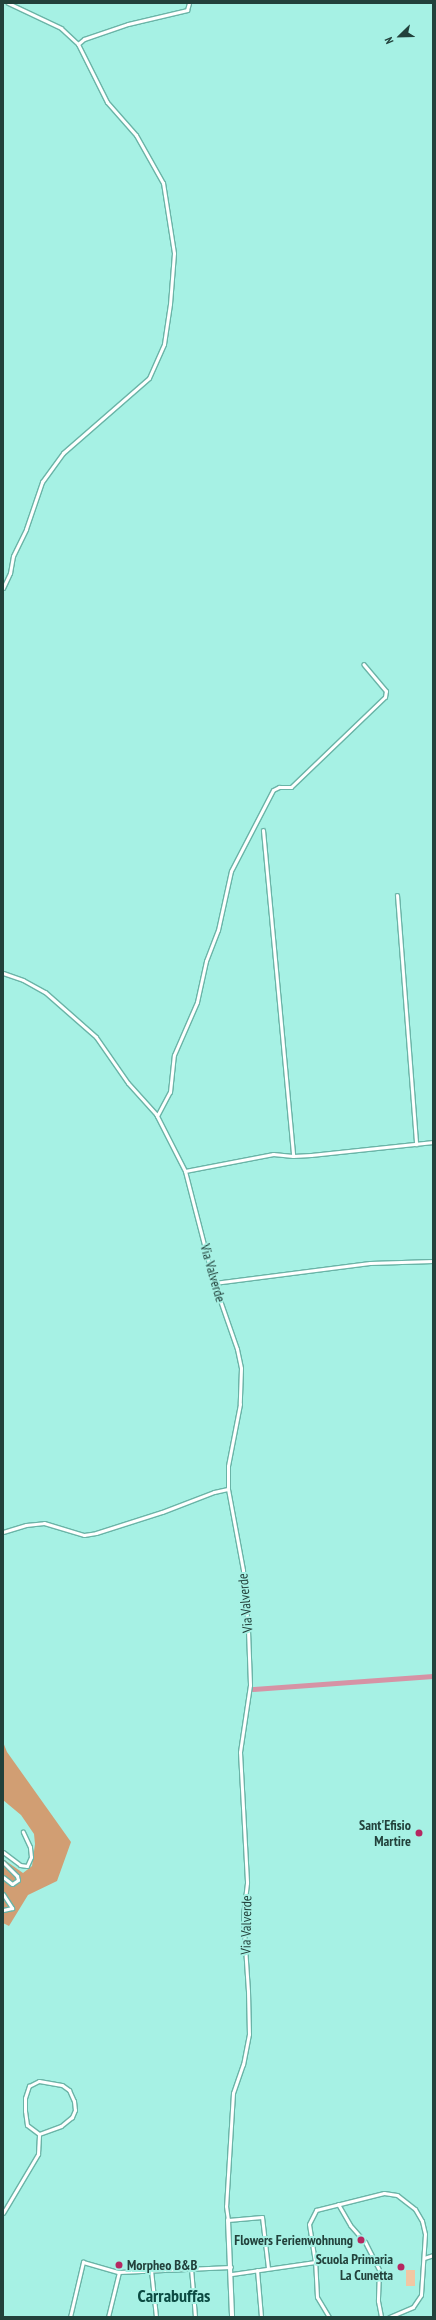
<!DOCTYPE html>
<html>
<head>
<meta charset="utf-8">
<style>
	body { margin:0 }
	#map { position:relative; width:436px; height:2320px; overflow:hidden; background:#a6f1e4; font-family:"PT Sans Narrow",sans-serif }
	div>[style] { position:absolute }
	.green>* { inset:0; background:#f1c7a3 }
	.forest>* { inset:0; background:#d19e73 }
	.canal>* { height:4.5px; margin:-2.25px; padding:0 2.25px; transform-origin:2.25px; border-radius:2.25px; background:#d693a5 }
	.roads { filter:drop-shadow(1px 0 #6ab4a7) drop-shadow(-1px 0 #6ab4a7) drop-shadow(0 1px #6ab4a7) drop-shadow(0 -1px #6ab4a7) }
	.minor>* { height:3px; margin:-1.5px; padding:0 1.5px; transform-origin:1.5px; border-radius:1.5px; background:#fff }
	.tertiary>* { height:4px; margin:-2px; padding:0 2px; transform-origin:2px; border-radius:2px; background:#fff }
	.dots>* { width:11px; height:11px; translate:-50% -50%; box-sizing:border-box; border:2px solid #a6f1e4; border-radius:50% }
	span { translate:-50% -50%; white-space:nowrap; text-align:center; line-height:1.15; -webkit-text-stroke:4px #a6f1e4; paint-order:stroke }
	.street-label { font-size:14px; color:#22413b }
	.poi-label { font-size:14px; color:#22413b; font-weight:700 }
	.right { translate:-100% -50%; text-align:right }
	.left { translate:0 -50%; text-align:left }
	.district-label { font-size:18px; color:#0b4a42; font-weight:700 }
	.frame { position:absolute; inset:0; border:4px solid #22413b; pointer-events:none }
	.north { position:absolute; left:380px; top:16px; width:40px; height:40px; -webkit-text-stroke:3px #a6f1e4; paint-order:stroke; rotate:247deg; font-size:11px; font-weight:700; line-height:16px; text-align:center; color:#22413b }
	.north::after { content:''; display:block; margin:auto; width:14px; height:18px; background:#22413b; clip-path:polygon(50% 0,100% 100%,50% 72%,0 100%) }
</style>
</head>
<body>
<div id="map">
	<div class="green">
		<div style="clip-path:polygon(406px 2270px,415px 2270px,415px 2286px,406px 2286px)"></div>
	</div>
	<div class="forest">
		<div style="clip-path:polygon(3px 1742px,7px 1752px,71px 1842px,57px 1881px,28px 1895px,9px 1926px,3px 1923px,3px 1859px,23px 1873px,32px 1866px,35px 1844px,34px 1834px,21px 1815px,3px 1800px)"></div>
	</div>
	<div class="canal">
		<div style="left:253px;top:1689px;width:180px;rotate:-4.1deg"></div>
	</div>
	<div class="roads">
		<div class="minor">
			<div style="left:78px;top:44px;width:8px;rotate:-40deg"></div>
			<div style="left:84px;top:39px;width:46px;rotate:-18.8deg"></div>
			<div style="left:128px;top:24px;width:61px;rotate:-13.3deg"></div>
			<div style="left:187px;top:10px;width:7px;rotate:-74deg"></div>
			<div style="left:3px;top:588px;width:17px;rotate:-65deg"></div>
			<div style="left:10px;top:573px;width:17px;rotate:-80deg"></div>
			<div style="left:13px;top:556px;width:30px;rotate:-64deg"></div>
			<div style="left:26px;top:529px;width:50px;rotate:-71.2deg"></div>
			<div style="left:42px;top:482px;width:36px;rotate:-54deg"></div>
			<div style="left:63px;top:453px;width:114px;rotate:-41.1deg"></div>
			<div style="left:149px;top:378px;width:37px;rotate:-66deg"></div>
			<div style="left:164px;top:344px;width:40px;rotate:-81.5deg"></div>
			<div style="left:170px;top:304px;width:51px;rotate:-85.5deg"></div>
			<div style="left:174px;top:253px;width:71px;rotate:-98.9deg"></div>
			<div style="left:163px;top:183px;width:55px;rotate:-119.4deg"></div>
			<div style="left:136px;top:135px;width:44px;rotate:-131.3deg"></div>
			<div style="left:107px;top:102px;width:65px;rotate:-116.6deg"></div>
			<div style="left:78px;top:44px;width:23px;rotate:-137deg"></div>
			<div style="left:61px;top:28px;width:59px;rotate:-154.7deg"></div>
			<div style="left:263px;top:830px;width:327px;rotate:84.7deg"></div>
			<div style="left:397px;top:895px;width:250px;rotate:85.6deg"></div>
			<div style="left:3px;top:973px;width:21px;rotate:19deg"></div>
			<div style="left:23px;top:980px;width:25px;rotate:29deg"></div>
			<div style="left:45px;top:992px;width:68px;rotate:41.4deg"></div>
			<div style="left:96px;top:1037px;width:56px;rotate:55.2deg"></div>
			<div style="left:128px;top:1083px;width:42px;rotate:47.9deg"></div>
			<div style="left:156px;top:1114px;width:64px;rotate:63deg"></div>
			<div style="left:185px;top:1171px;width:116px;rotate:75.5deg"></div>
			<div style="left:214px;top:1283px;width:70px;rotate:70.8deg"></div>
			<div style="left:237px;top:1349px;width:19px;rotate:78deg"></div>
			<div style="left:241px;top:1368px;width:36px;rotate:92deg"></div>
			<div style="left:240px;top:1404px;width:63px;rotate:101deg"></div>
			<div style="left:228px;top:1466px;width:23px;rotate:90deg"></div>
			<div style="left:228px;top:1489px;width:82px;rotate:79.5deg"></div>
			<div style="left:243px;top:1570px;width:60px;rotate:85.2deg"></div>
			<div style="left:248px;top:1630px;width:55px;rotate:87.9deg"></div>
			<div style="left:250px;top:1685px;width:68px;rotate:98.5deg"></div>
			<div style="left:240px;top:1752px;width:131px;rotate:86.9deg"></div>
			<div style="left:247px;top:1883px;width:33px;rotate:97deg"></div>
			<div style="left:243px;top:1916px;width:75px;rotate:86.2deg"></div>
			<div style="left:248px;top:1991px;width:43px;rotate:88.7deg"></div>
			<div style="left:249px;top:2034px;width:31px;rotate:101deg"></div>
			<div style="left:243px;top:2064px;width:31px;rotate:109deg"></div>
			<div style="left:233px;top:2093px;width:113px;rotate:93.5deg"></div>
			<div style="left:226px;top:2206px;width:14px;rotate:82deg"></div>
			<div style="left:228px;top:2220px;width:34px;rotate:-5deg"></div>
			<div style="left:262px;top:2217px;width:51px;rotate:83.3deg"></div>
			<div style="left:157px;top:1116px;width:27px;rotate:-62deg"></div>
			<div style="left:170px;top:1092px;width:37px;rotate:-84deg"></div>
			<div style="left:174px;top:1055px;width:58px;rotate:-66.5deg"></div>
			<div style="left:197px;top:1002px;width:42px;rotate:-77.6deg"></div>
			<div style="left:206px;top:961px;width:33px;rotate:-69deg"></div>
			<div style="left:218px;top:930px;width:60px;rotate:-77.6deg"></div>
			<div style="left:231px;top:871px;width:91px;rotate:-62.6deg"></div>
			<div style="left:273px;top:790px;width:7px;rotate:-27deg"></div>
			<div style="left:279px;top:787px;width:12px"></div>
			<div style="left:291px;top:787px;width:130px;rotate:-43.8deg"></div>
			<div style="left:385px;top:697px;width:6px;rotate:-81deg"></div>
			<div style="left:386px;top:691px;width:35px;rotate:-130deg"></div>
			<div style="left:185px;top:1171px;width:90px;rotate:-10.9deg"></div>
			<div style="left:273px;top:1154px;width:20px;rotate:6deg"></div>
			<div style="left:293px;top:1156px;width:18px;rotate:-3deg"></div>
			<div style="left:311px;top:1155px;width:123px;rotate:-6.1deg"></div>
			<div style="left:214px;top:1283px;width:157px;rotate:-7.3deg"></div>
			<div style="left:370px;top:1263px;width:63px;rotate:-1.8deg"></div>
			<div style="left:3px;top:1532px;width:24px;rotate:-17deg"></div>
			<div style="left:26px;top:1525px;width:18px;rotate:-6deg"></div>
			<div style="left:44px;top:1523px;width:42px;rotate:16.7deg"></div>
			<div style="left:84px;top:1535px;width:12px;rotate:-9deg"></div>
			<div style="left:96px;top:1533px;width:69px;rotate:-17.7deg"></div>
			<div style="left:162px;top:1512px;width:56px;rotate:-21deg"></div>
			<div style="left:214px;top:1492px;width:14px;rotate:-12deg"></div>
			<div style="left:3px;top:1852px;width:21px;rotate:37deg"></div>
			<div style="left:20px;top:1865px;width:7px;rotate:8deg"></div>
			<div style="left:27px;top:1866px;width:10px;rotate:-66deg"></div>
			<div style="left:31px;top:1857px;width:10px;rotate:-96deg"></div>
			<div style="left:30px;top:1847px;width:17px;rotate:-115deg"></div>
			<div style="left:3px;top:1862px;width:20px;rotate:45deg"></div>
			<div style="left:17px;top:1876px;width:4px;rotate:76deg"></div>
			<div style="left:18px;top:1880px;width:7px;rotate:146deg"></div>
			<div style="left:12px;top:1884px;width:11px;rotate:-142deg"></div>
			<div style="left:3px;top:1894px;width:17px;rotate:57deg"></div>
			<div style="left:12px;top:1908px;width:9px;rotate:167deg"></div>
			<div style="left:39px;top:2081px;width:23px;rotate:10deg"></div>
			<div style="left:62px;top:2085px;width:9px;rotate:36deg"></div>
			<div style="left:69px;top:2090px;width:12px;rotate:66deg"></div>
			<div style="left:74px;top:2101px;width:9px;rotate:84deg"></div>
			<div style="left:75px;top:2110px;width:8px;rotate:113deg"></div>
			<div style="left:72px;top:2117px;width:14px;rotate:141deg"></div>
			<div style="left:61px;top:2126px;width:23px;rotate:160deg"></div>
			<div style="left:39px;top:2134px;width:15px;rotate:-143deg"></div>
			<div style="left:27px;top:2125px;width:14px;rotate:-98deg"></div>
			<div style="left:25px;top:2111px;width:13px;rotate:-90deg"></div>
			<div style="left:25px;top:2098px;width:13px;rotate:-72deg"></div>
			<div style="left:29px;top:2086px;width:11px;rotate:-27deg"></div>
			<div style="left:338px;top:2204px;width:24px;rotate:60deg"></div>
			<div style="left:350px;top:2225px;width:23px;rotate:49deg"></div>
			<div style="left:365px;top:2242px;width:31px;rotate:63deg"></div>
			<div style="left:379px;top:2270px;width:31px;rotate:92deg"></div>
			<div style="left:378px;top:2301px;width:16px;rotate:79deg"></div>
			<div style="left:3px;top:2213px;width:69px;rotate:-59.3deg"></div>
			<div style="left:38px;top:2154px;width:20px;rotate:-87deg"></div>
			<div style="left:424px;top:2258px;width:9px;rotate:-18deg"></div>
			<div style="left:191px;top:2268px;width:49px;rotate:85.3deg"></div>
			<div style="left:151px;top:2270px;width:47px;rotate:83.9deg"></div>
			<div style="left:257px;top:2270px;width:47px;rotate:85.1deg"></div>
			<div style="left:232px;top:2274px;width:84px;rotate:-8.2deg"></div>
			<div style="left:70px;top:2317px;width:57px;rotate:-76.7deg"></div>
			<div style="left:83px;top:2262px;width:37px;rotate:16deg"></div>
			<div style="left:119px;top:2272px;width:112px;rotate:-2.6deg"></div>
			<div style="left:108px;top:2317px;width:46px;rotate:-76.3deg"></div>
			<div style="left:329px;top:2317px;width:23px;rotate:-121deg"></div>
			<div style="left:317px;top:2297px;width:35px;rotate:-93deg"></div>
			<div style="left:315px;top:2262px;width:38px;rotate:-99deg"></div>
			<div style="left:309px;top:2224px;width:16px;rotate:-63deg"></div>
			<div style="left:316px;top:2210px;width:70px;rotate:-14deg"></div>
			<div style="left:384px;top:2193px;width:13px;rotate:9deg"></div>
			<div style="left:397px;top:2195px;width:23px;rotate:38deg"></div>
			<div style="left:415px;top:2209px;width:14px;rotate:60deg"></div>
			<div style="left:422px;top:2221px;width:13px;rotate:77deg"></div>
			<div style="left:425px;top:2234px;width:61px;rotate:93.8deg"></div>
			<div style="left:421px;top:2295px;width:14px;rotate:124deg"></div>
			<div style="left:413px;top:2307px;width:26px;rotate:157deg"></div>
		</div>
		<div class="tertiary">
			<div style="left:228px;top:2220px;width:97px;rotate:87.6deg"></div>
		</div>
	</div>
	<div class="dots">
		<div style="left:419px;top:1833px;background:#b52861"></div>
		<div style="left:361px;top:2240px;background:#b52861"></div>
		<div style="left:119px;top:2265px;background:#b52861"></div>
		<div style="left:401px;top:2267px;background:#b52861"></div>
	</div>
	<div class="street-label">
		<span style="left:213px;top:1273px;rotate:74deg">Via Valverde</span>
		<span style="left:245px;top:1603px;rotate:-95deg">Via Valverde</span>
		<span style="left:246px;top:1925px;rotate:-89deg">Via Valverde</span>
	</div>
	<div class="poi-label">
		<span class="right" style="left:411px;top:1833px">Sant'Efisio<br>Martire</span>
		<span class="right" style="left:353px;top:2240px">Flowers Ferienwohnung</span>
		<span class="right" style="left:393px;top:2267px">Scuola Primaria<br>La Cunetta</span>
		<span class="left" style="left:127px;top:2265px">Morpheo B&amp;B</span>
	</div>
	<div class="district-label">
		<span style="left:174px;top:2296px">Carrabuffas</span>
	</div>
	<div class="frame"></div>
	<div class="north">N</div>
</div>
</body>
</html>
